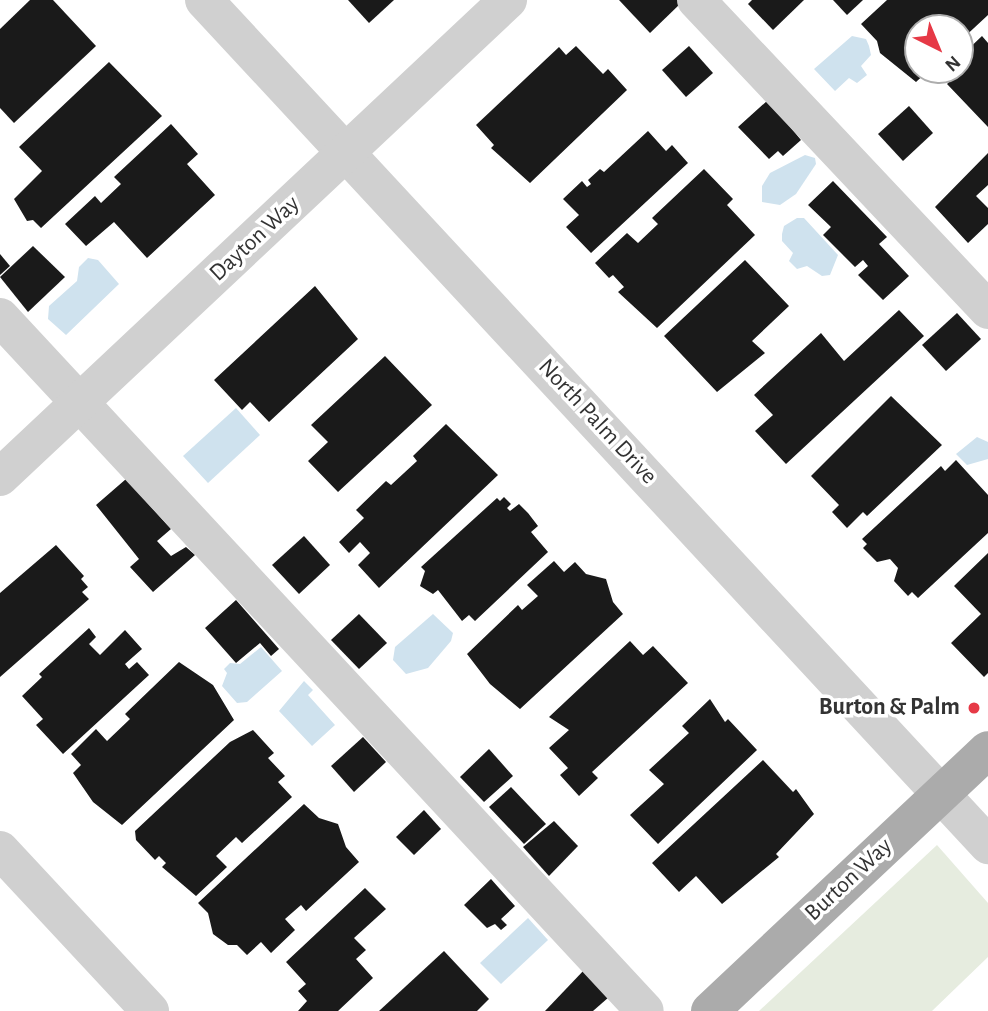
<!DOCTYPE html>
<html>
<head>
<meta charset="utf-8">
<style>
	body { margin:0 }
	#map { position:relative; width:988px; height:1011px; overflow:hidden; background:#fff; font-family:"Alegreya Sans",sans-serif }
	div>[style] { position:absolute }
	.green>* { inset:0; background:#e6ecdf }
	.water>* { inset:0; background:#cfe2ee }
	.building>* { inset:0; background:#1a1a1a }
	.minor>* { height:38px; margin:-19px; padding:0 19px; transform-origin:19px; border-radius:19px; background:#d0d0d0 }
	.major>* { height:38px; margin:-19px; padding:0 19px; transform-origin:19px; border-radius:19px; background:#ababab }
	.dots>* { width:19px; height:19px; translate:-50% -50%; box-sizing:border-box; border:4px solid #fff; border-radius:50% }
	span { translate:-50% -50%; white-space:nowrap; text-align:center; line-height:1.15; -webkit-text-stroke:7px #fff; paint-order:stroke }
	.street-label { font-size:24px; color:#333 }
	.poi-label { font-size:24px; color:#333; font-weight:700 }
	.right { translate:-100% -50%; text-align:right }
	.north { position:absolute; left:904px; top:14px; width:70px; height:70px; box-sizing:border-box; background:#fff; border:2px solid #adadad; border-radius:50%; rotate:137deg; font-size:19px; font-weight:700; line-height:28px; text-align:center; color:#333 }
	.north::after { content:''; display:block; margin:auto; width:24px; height:32px; background:#e63946; clip-path:polygon(50% 0,100% 100%,50% 72%,0 100%) }
</style>
</head>
<body>
<div id="map">
	<div class="green">
		<div style="clip-path:polygon(937px 845px,988px 903px,988px 957px,932px 1011px,759px 1011px)"></div>
	</div>
	<div class="water">
		<div style="clip-path:polygon(852px 36px,866px 39px,869px 46px,871px 55px,861px 66px,867px 75px,857px 83px,849px 78px,835px 91px,814px 69px)"></div>
		<div style="clip-path:polygon(805px 155px,815px 158px,816px 164px,796px 194px,780px 205px,762px 202px,762px 186px,770px 173px)"></div>
		<div style="clip-path:polygon(797px 218px,804px 218px,838px 255px,830px 275px,822px 276px,807px 266px,797px 269px,789px 261px,793px 253px,782px 241px,782px 234px,784px 226px)"></div>
		<div style="clip-path:polygon(88px 258px,98px 260px,119px 284px,66px 335px,48px 319px,49px 306px,77px 281px,79px 267px)"></div>
		<div style="clip-path:polygon(236px 408px,260px 435px,208px 483px,183px 456px)"></div>
		<div style="clip-path:polygon(977px 437px,988px 442px,988px 459px,967px 465px,956px 454px)"></div>
		<div style="clip-path:polygon(433px 614px,453px 633px,451px 641px,428px 668px,406px 674px,393px 660px,395px 647px)"></div>
		<div style="clip-path:polygon(261px 647px,282px 671px,247px 702px,237px 703px,222px 686px,227px 673px,224px 669px,230px 663px,240px 664px)"></div>
		<div style="clip-path:polygon(304px 681px,313px 690px,308px 695px,335px 725px,312px 746px,279px 711px)"></div>
		<div style="clip-path:polygon(528px 918px,548px 940px,501px 984px,480px 963px)"></div>
	</div>
	<div class="building">
		<div style="clip-path:polygon(30px 0,53px 0,96px 46px,14px 123px,0 108px,0 29px)"></div>
		<div style="clip-path:polygon(348px 0,394px 0,369px 23px)"></div>
		<div style="clip-path:polygon(619px 0,678px 0,681px 3px,650px 33px)"></div>
		<div style="clip-path:polygon(752px 0,804px 0,773px 30px,748px 4px)"></div>
		<div style="clip-path:polygon(833px 0,863px 0,847px 15px)"></div>
		<div style="clip-path:polygon(887px 0,988px 0,988px 15px,960px 41px,960px 28px,918px 28px,918px 70px,929px 70px,916px 82px,880px 53px,877px 41px,861px 24px)"></div>
		<div style="clip-path:polygon(982px 36px,988px 43px,988px 127px,947px 84px,953px 78px,946px 71px,960px 70px,960px 57px)"></div>
		<div style="clip-path:polygon(576px 46px,603px 74px,608px 69px,627px 90px,530px 183px,491px 148px,494px 145px,476px 125px,559px 47px,566px 55px)"></div>
		<div style="clip-path:polygon(689px 46px,713px 73px,686px 97px,662px 70px)"></div>
		<div style="clip-path:polygon(109px 62px,162px 116px,41px 228px,33px 220px,27px 221px,14px 199px,42px 171px,19px 147px)"></div>
		<div style="clip-path:polygon(768px 100px,801px 140px,783px 156px,778px 151px,769px 159px,738px 127px)"></div>
		<div style="clip-path:polygon(909px 106px,933px 133px,903px 161px,878px 134px)"></div>
		<div style="clip-path:polygon(171px 124px,198px 154px,187px 164px,215px 195px,147px 258px,114px 222px,86px 246px,65px 224px,95px 196px,101px 203px,121px 184px,114px 177px)"></div>
		<div style="clip-path:polygon(648px 131px,666px 151px,672px 145px,688px 163px,591px 253px,566px 227px,579px 215px,563px 199px,582px 181px,587px 187px,591px 184px,588px 180px,600px 169px,604px 172px)"></div>
		<div style="clip-path:polygon(988px 153px,988px 185px,976px 196px,988px 208px,988px 224px,968px 243px,935px 207px)"></div>
		<div style="clip-path:polygon(704px 169px,733px 199px,727px 205px,755px 235px,657px 328px,618px 292px,624px 287px,613px 275px,609px 278px,595px 263px,627px 233px,638px 243px,658px 224px,652px 218px)"></div>
		<div style="clip-path:polygon(833px 181px,887px 237px,879px 244px,909px 276px,883px 300px,858px 275px,868px 266px,863px 260px,855px 267px,823px 235px,831px 227px,808px 205px)"></div>
		<div style="clip-path:polygon(33px 246px,65px 277px,28px 312px,0 277px)"></div>
		<div style="clip-path:polygon(0 254px,10px 266px,0 275px)"></div>
		<div style="clip-path:polygon(745px 260px,789px 306px,752px 341px,765px 353px,717px 392px,664px 336px)"></div>
		<div style="clip-path:polygon(315px 286px,358px 339px,269px 422px,250px 402px,242px 410px,214px 380px)"></div>
		<div style="clip-path:polygon(899px 310px,924px 336px,786px 464px,755px 431px,773px 415px,754px 395px,821px 333px,844px 361px)"></div>
		<div style="clip-path:polygon(957px 313px,981px 339px,946px 371px,922px 345px)"></div>
		<div style="clip-path:polygon(385px 356px,432px 405px,338px 492px,308px 461px,328px 442px,311px 425px)"></div>
		<div style="clip-path:polygon(891px 396px,942px 445px,867px 516px,863px 512px,847px 528px,832px 512px,839px 505px,811px 476px)"></div>
		<div style="clip-path:polygon(446px 424px,498px 475px,379px 588px,358px 565px,370px 553px,360px 542px,349px 553px,339px 542px,364px 518px,356px 510px,386px 481px,391px 485px,417px 461px,413px 456px)"></div>
		<div style="clip-path:polygon(956px 460px,988px 495px,988px 533px,918px 598px,912px 592px,908px 596px,894px 581px,898px 568px,890px 559px,877px 562px,863px 548px,867px 544px,862px 539px,941px 466px,945px 471px)"></div>
		<div style="clip-path:polygon(126px 479px,171px 529px,157px 541px,171px 556px,186px 547px,195px 555px,153px 592px,130px 567px,139px 559px,96px 505px)"></div>
		<div style="clip-path:polygon(504px 497px,511px 504px,507px 508px,510px 511px,519px 504px,528px 513px,538px 526px,531px 532px,548px 552px,475px 621px,469px 615px,462px 621px,438px 590px,433px 594px,420px 586px,425px 571px,421px 567px,497px 498px,500px 501px)"></div>
		<div style="clip-path:polygon(304px 536px,330px 565px,299px 594px,272px 565px)"></div>
		<div style="clip-path:polygon(56px 545px,84px 576px,81px 579px,88px 587px,82px 592px,89px 599px,0 677px,0 593px)"></div>
		<div style="clip-path:polygon(988px 553px,988px 673px,984px 677px,951px 643px,981px 614px,954px 586px)"></div>
		<div style="clip-path:polygon(554px 561px,564px 572px,575px 562px,586px 574px,606px 579px,613px 602px,623px 614px,520px 709px,490px 684px,467px 654px,518px 605px,522px 610px,538px 596px,527px 585px)"></div>
		<div style="clip-path:polygon(236px 600px,279px 649px,271px 656px,260px 643px,236px 663px,205px 628px)"></div>
		<div style="clip-path:polygon(359px 614px,387px 643px,359px 669px,331px 640px)"></div>
		<div style="clip-path:polygon(89px 628px,96px 637px,89px 644px,100px 655px,125px 630px,142px 649px,125px 664px,129px 669px,137px 662px,149px 675px,63px 754px,36px 725px,43px 719px,22px 696px,42px 677px,39px 674px)"></div>
		<div style="clip-path:polygon(630px 641px,643px 655px,653px 646px,688px 683px,592px 772px,598px 778px,579px 796px,560px 775px,568px 768px,549px 748px,569px 730px,549px 717px)"></div>
		<div style="clip-path:polygon(179px 662px,213px 685px,234px 720px,122px 825px,93px 802px,73px 773px,81px 765px,71px 754px,96px 729px,107px 741px,130px 719px,125px 714px)"></div>
		<div style="clip-path:polygon(710px 699px,725px 722px,728px 719px,757px 750px,658px 844px,630px 815px,664px 784px,649px 770px,689px 733px,682px 726px)"></div>
		<div style="clip-path:polygon(253px 730px,274px 753px,268px 758px,285px 776px,278px 782px,292px 797px,242px 843px,236px 837px,216px 856px,227px 867px,196px 896px,162px 867px,166px 863px,159px 856px,155px 860px,136px 840px,135px 831px,230px 742px)"></div>
		<div style="clip-path:polygon(363px 737px,386px 762px,354px 792px,331px 766px)"></div>
		<div style="clip-path:polygon(489px 749px,513px 776px,484px 802px,460px 777px)"></div>
		<div style="clip-path:polygon(763px 760px,793px 792px,796px 789px,814px 814px,776px 854px,779px 857px,722px 904px,696px 876px,679px 892px,652px 863px)"></div>
		<div style="clip-path:polygon(511px 787px,546px 824px,524px 844px,489px 807px)"></div>
		<div style="clip-path:polygon(304px 804px,319px 818px,338px 824px,346px 847px,359px 862px,306px 911px,301px 905px,285px 919px,295px 930px,271px 953px,261px 942px,247px 955px,237px 945px,228px 945px,213px 934px,208px 913px,198px 903px)"></div>
		<div style="clip-path:polygon(424px 810px,441px 829px,414px 855px,396px 837px)"></div>
		<div style="clip-path:polygon(554px 821px,578px 846px,549px 876px,523px 847px)"></div>
		<div style="clip-path:polygon(491px 879px,515px 906px,501px 919px,507px 925px,501px 930px,495px 924px,487px 928px,464px 905px)"></div>
		<div style="clip-path:polygon(365px 888px,386px 909px,354px 938px,366px 950px,356px 959px,373px 978px,338px 1011px,298px 1011px,307px 1001px,298px 991px,306px 984px,286px 962px)"></div>
		<div style="clip-path:polygon(444px 951px,489px 999px,477px 1011px,379px 1011px)"></div>
		<div style="clip-path:polygon(585px 969px,609px 997px,593px 1011px,545px 1011px)"></div>
	</div>
	<div class="minor">
		<div style="left:204px;top:0;width:1153px;rotate:47.14deg"></div>
		<div style="left:696px;top:0;width:426px;rotate:46.7deg"></div>
		<div style="left:0;top:317px;width:947px;rotate:47.1deg"></div>
		<div style="left:0;top:477px;width:697px;rotate:-43.2deg"></div>
		<div style="left:0;top:850px;width:220px;rotate:47deg"></div>
	</div>
	<div class="major">
		<div style="left:710px;top:1011px;width:381px;rotate:-43.2deg"></div>
	</div>
	<div class="dots">
		<div style="left:974px;top:708px;background:#e63946"></div>
	</div>
	<div class="street-label">
		<span style="left:255px;top:239px;rotate:-43deg">Dayton Way</span>
		<span style="left:597px;top:422px;rotate:47deg">North Palm Drive</span>
		<span style="left:849px;top:880px;rotate:-43deg">Burton Way</span>
	</div>
	<div class="poi-label">
		<span class="right" style="left:960px;top:708px">Burton &amp; Palm</span>
	</div>
	<div class="north">N</div>
</div>
</body>
</html>
